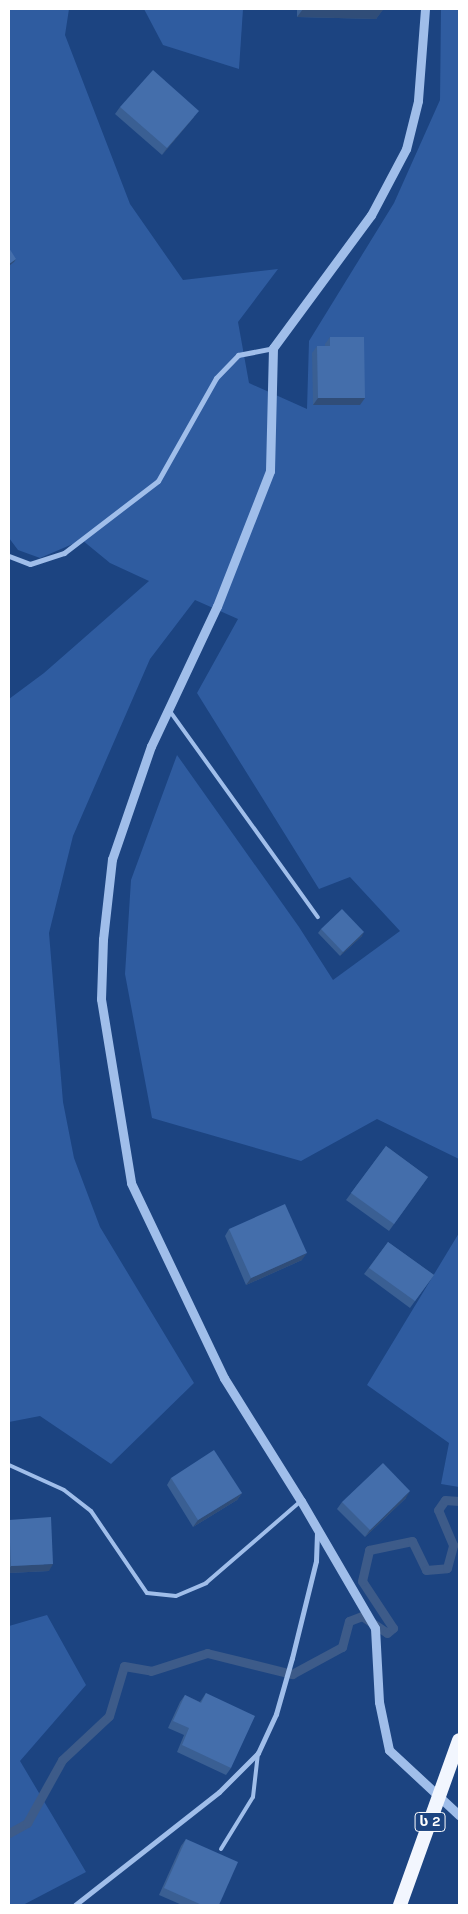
<!DOCTYPE html>
<html>
<head>
<meta charset="utf-8">
<style>
	body { margin:0 }
	#map { position:relative; width:468px; height:1914px; overflow:hidden; background:#1c4481; font-family:Karla,"Noto Sans Georgian",sans-serif }
	div>[style] { position:absolute }
	.green>* { inset:0; background:#2f5ca0 }
	.stream>* { height:9px; margin:-4.5px; padding:0 4.5px; transform-origin:4.5px; border-radius:4.5px; background:#3d5b89 }
	.service>* { height:4px; margin:-2px; padding:0 2px; transform-origin:2px; border-radius:2px; background:#a0beea }
	.minor>* { height:5px; margin:-2.5px; padding:0 2.5px; transform-origin:2.5px; border-radius:2.5px; background:#a0beea }
	.tertiary>* { height:9px; margin:-4.5px; padding:0 4.5px; transform-origin:4.5px; border-radius:4.5px; background:#a0beea }
	.trunk-bridge>* { height:14px; margin:-7px; padding:0 7px; transform-origin:7px; border-radius:7px; background:#f2f6fe }
	.wall>* { inset:0; background:#3a5f93 }
	.shaded-wall>* { inset:0; background:#304d78 }
	.building>* { inset:0; background:#446eab }
	span { translate:-50% -50%; white-space:nowrap; text-align:center; line-height:1.15; -webkit-text-stroke:4.5px #1c4481; paint-order:stroke }
	.shield-label span { padding:1px 4px; background:#1c4481; border:1px solid; border-radius:4px; -webkit-text-stroke-width:0 }
	.shield-label { font-size:14px; color:#fff; font-weight:700 }
	.frame { position:absolute; inset:0; border:10px solid #fff; pointer-events:none }
</style>
</head>
<body>
<div id="map">
	<div class="green">
		<div style="clip-path:polygon(9px 9px,69px 9px,65px 35px,130px 204px,183px 280px,278px 269px,238px 322px,249px 383px,307px 409px,309px 341px,394px 203px,440px 100px,441px 9px,459px 9px,459px 1159px,377px 1119px,301px 1161px,152px 1118px,125px 974px,131px 880px,177px 755px,299px 927px,333px 980px,400px 931px,350px 877px,319px 889px,197px 693px,238px 619px,195px 600px,150px 659px,73px 836px,49px 933px,63px 1102px,74px 1158px,100px 1227px,194px 1383px,111px 1464px,40px 1416px,9px 1422px,9px 699px,44px 673px,149px 581px,110px 563px,82px 540px,40px 558px,18px 550px,9px 538px)"></div>
		<div style="clip-path:polygon(144px 9px,243px 9px,239px 69px,163px 45px)"></div>
		<div style="clip-path:polygon(459px 1233px,459px 1487px,441px 1484px,449px 1443px,367px 1385px)"></div>
		<div style="clip-path:polygon(47px 1615px,86px 1685px,20px 1761px,86px 1872px,23px 1905px,9px 1905px,9px 1626px)"></div>
	</div>
	<div class="stream">
		<div style="left:9px;top:1833px;width:21px;rotate:-29deg"></div>
		<div style="left:27px;top:1823px;width:72px;rotate:-60.9deg"></div>
		<div style="left:62px;top:1760px;width:64px;rotate:-43.1deg"></div>
		<div style="left:109px;top:1716px;width:52px;rotate:-73.3deg"></div>
		<div style="left:124px;top:1666px;width:27px;rotate:10deg"></div>
		<div style="left:151px;top:1671px;width:59px;rotate:-17.8deg"></div>
		<div style="left:207px;top:1653px;width:88px;rotate:13.9deg"></div>
		<div style="left:292px;top:1674px;width:57px;rotate:-28.4deg"></div>
		<div style="left:342px;top:1647px;width:27px;rotate:-75deg"></div>
		<div style="left:349px;top:1621px;width:14px;rotate:-21deg"></div>
		<div style="left:362px;top:1616px;width:30px;rotate:34deg"></div>
		<div style="left:387px;top:1633px;width:8px;rotate:-40deg"></div>
		<div style="left:393px;top:1628px;width:56px;rotate:-123.4deg"></div>
		<div style="left:362px;top:1581px;width:32px;rotate:-77deg"></div>
		<div style="left:369px;top:1550px;width:44px;rotate:-11.8deg"></div>
		<div style="left:412px;top:1541px;width:32px;rotate:64deg"></div>
		<div style="left:426px;top:1570px;width:21px;rotate:-5deg"></div>
		<div style="left:447px;top:1568px;width:24px;rotate:-75deg"></div>
		<div style="left:453px;top:1545px;width:38px;rotate:-113deg"></div>
		<div style="left:438px;top:1510px;width:12px;rotate:-55deg"></div>
		<div style="left:445px;top:1500px;width:14px;rotate:4deg"></div>
	</div>
	<div class="service">
		<div style="left:169px;top:710px;width:255px;rotate:54.3deg"></div>
		<div style="left:9px;top:1465px;width:60px;rotate:24.4deg"></div>
		<div style="left:64px;top:1490px;width:34px;rotate:38deg"></div>
		<div style="left:91px;top:1511px;width:99px;rotate:55.7deg"></div>
		<div style="left:147px;top:1593px;width:29px;rotate:6deg"></div>
		<div style="left:176px;top:1596px;width:33px;rotate:-23deg"></div>
		<div style="left:206px;top:1583px;width:125px;rotate:-40.8deg"></div>
		<div style="left:221px;top:1849px;width:61px;rotate:-58.4deg"></div>
		<div style="left:253px;top:1797px;width:44px;rotate:-83.5deg"></div>
	</div>
	<div class="minor">
		<div style="left:9px;top:556px;width:22px;rotate:21deg"></div>
		<div style="left:30px;top:564px;width:36px;rotate:-18deg"></div>
		<div style="left:64px;top:553px;width:118px;rotate:-37.5deg"></div>
		<div style="left:158px;top:481px;width:118px;rotate:-60.6deg"></div>
		<div style="left:216px;top:378px;width:32px;rotate:-46deg"></div>
		<div style="left:238px;top:355px;width:36px;rotate:-11deg"></div>
		<div style="left:75px;top:1905px;width:183px;rotate:-38.1deg"></div>
		<div style="left:219px;top:1792px;width:55px;rotate:-45deg"></div>
		<div style="left:258px;top:1753px;width:43px;rotate:-65.2deg"></div>
		<div style="left:276px;top:1714px;width:58px;rotate:-74.1deg"></div>
		<div style="left:292px;top:1658px;width:100px;rotate:-76.1deg"></div>
		<div style="left:316px;top:1561px;width:30px;rotate:-88deg"></div>
	</div>
	<div class="tertiary">
		<div style="left:425px;top:9px;width:92px;rotate:94.4deg"></div>
		<div style="left:418px;top:101px;width:49px;rotate:104deg"></div>
		<div style="left:406px;top:149px;width:75px;rotate:117.9deg"></div>
		<div style="left:371px;top:215px;width:165px;rotate:126.4deg"></div>
		<div style="left:273px;top:348px;width:123px;rotate:91.4deg"></div>
		<div style="left:270px;top:471px;width:145px;rotate:111.4deg"></div>
		<div style="left:217px;top:606px;width:155px;rotate:115.2deg"></div>
		<div style="left:151px;top:746px;width:120px;rotate:109deg"></div>
		<div style="left:112px;top:859px;width:81px;rotate:96.4deg"></div>
		<div style="left:103px;top:939px;width:60px;rotate:91.9deg"></div>
		<div style="left:101px;top:999px;width:186px;rotate:80.7deg"></div>
		<div style="left:131px;top:1183px;width:216px;rotate:64.5deg"></div>
		<div style="left:224px;top:1378px;width:145px;rotate:58deg"></div>
		<div style="left:301px;top:1501px;width:147px;rotate:59.8deg"></div>
		<div style="left:375px;top:1628px;width:74px;rotate:86.9deg"></div>
		<div style="left:379px;top:1702px;width:49px;rotate:78.2deg"></div>
		<div style="left:389px;top:1750px;width:96px;rotate:42.9deg"></div>
	</div>
	<div class="trunk-bridge">
		<div style="left:400px;top:1905px;width:175px;rotate:-70.3deg"></div>
	</div>
	<div class="wall">
		<div style="clip-path:polygon(297px 9px,383px 9px,376px 19px,297px 17px)"></div>
		<div style="clip-path:polygon(120px 107px,194px 117px,162px 155px,115px 114px)"></div>
		<div style="clip-path:polygon(330px 337px,360px 405px,313px 405px,312px 353px,317px 346px,325px 346px,325px 344px)"></div>
		<div style="clip-path:polygon(321px 929px,362px 936px,340px 956px,318px 933px)"></div>
		<div style="clip-path:polygon(386px 1146px,428px 1177px,389px 1231px,346px 1200px)"></div>
		<div style="clip-path:polygon(229px 1229px,302px 1260px,246px 1285px,225px 1236px)"></div>
		<div style="clip-path:polygon(388px 1242px,434px 1275px,410px 1308px,364px 1274px)"></div>
		<div style="clip-path:polygon(171px 1478px,242px 1493px,237px 1500px,193px 1527px,167px 1485px)"></div>
		<div style="clip-path:polygon(406px 1498px,365px 1537px,337px 1509px,342px 1502px)"></div>
		<div style="clip-path:polygon(9px 1520px,49px 1571px,9px 1573px)"></div>
		<div style="clip-path:polygon(206px 1693px,231px 1768px,226px 1775px,177px 1752px,184px 1735px,168px 1728px,180px 1702px,185px 1695px,200px 1702px)"></div>
		<div style="clip-path:polygon(186px 1839px,219px 1905px,182px 1905px,159px 1895px,181px 1846px)"></div>
	</div>
	<div class="shaded-wall">
		<div style="clip-path:polygon(303px 9px,345px 9px,383px 10px,376px 19px,297px 17px)"></div>
		<div style="clip-path:polygon(199px 111px,194px 117px,162px 155px,167px 148px)"></div>
		<div style="clip-path:polygon(16px 259px,14px 262px,9px 266px,9px 264px)"></div>
		<div style="clip-path:polygon(318px 398px,365px 398px,360px 405px,313px 405px)"></div>
		<div style="clip-path:polygon(364px 932px,362px 936px,340px 956px,343px 952px)"></div>
		<div style="clip-path:polygon(307px 1253px,302px 1260px,246px 1285px,251px 1278px)"></div>
		<div style="clip-path:polygon(410px 1491px,406px 1498px,365px 1537px,370px 1530px)"></div>
		<div style="clip-path:polygon(242px 1493px,237px 1500px,193px 1527px,198px 1520px)"></div>
		<div style="clip-path:polygon(53px 1564px,49px 1571px,9px 1573px,9px 1569px,11px 1566px)"></div>
	</div>
	<div class="building">
		<div style="clip-path:polygon(345px 9px,383px 9px,383px 10px)"></div>
		<div style="clip-path:polygon(153px 70px,199px 111px,167px 148px,120px 107px)"></div>
		<div style="clip-path:polygon(9px 248px,16px 259px,9px 264px)"></div>
		<div style="clip-path:polygon(330px 337px,364px 337px,365px 398px,318px 398px,317px 346px,330px 346px)"></div>
		<div style="clip-path:polygon(342px 909px,364px 932px,343px 952px,321px 929px)"></div>
		<div style="clip-path:polygon(386px 1146px,428px 1177px,394px 1224px,351px 1193px)"></div>
		<div style="clip-path:polygon(285px 1204px,307px 1253px,251px 1278px,229px 1229px)"></div>
		<div style="clip-path:polygon(388px 1242px,434px 1275px,415px 1301px,369px 1268px)"></div>
		<div style="clip-path:polygon(214px 1450px,242px 1493px,198px 1520px,171px 1478px)"></div>
		<div style="clip-path:polygon(383px 1463px,410px 1491px,370px 1530px,342px 1502px)"></div>
		<div style="clip-path:polygon(51px 1517px,53px 1564px,11px 1566px,9px 1520px)"></div>
		<div style="clip-path:polygon(206px 1693px,255px 1716px,231px 1768px,182px 1745px,189px 1728px,173px 1721px,185px 1695px,201px 1703px)"></div>
		<div style="clip-path:polygon(186px 1839px,238px 1862px,219px 1905px,202px 1905px,164px 1888px)"></div>
	</div>
	<div class="shield-label">
		<span style="left:430px;top:1822px">ს 2</span>
	</div>
	<div class="frame"></div>
</div>
</body>
</html>
